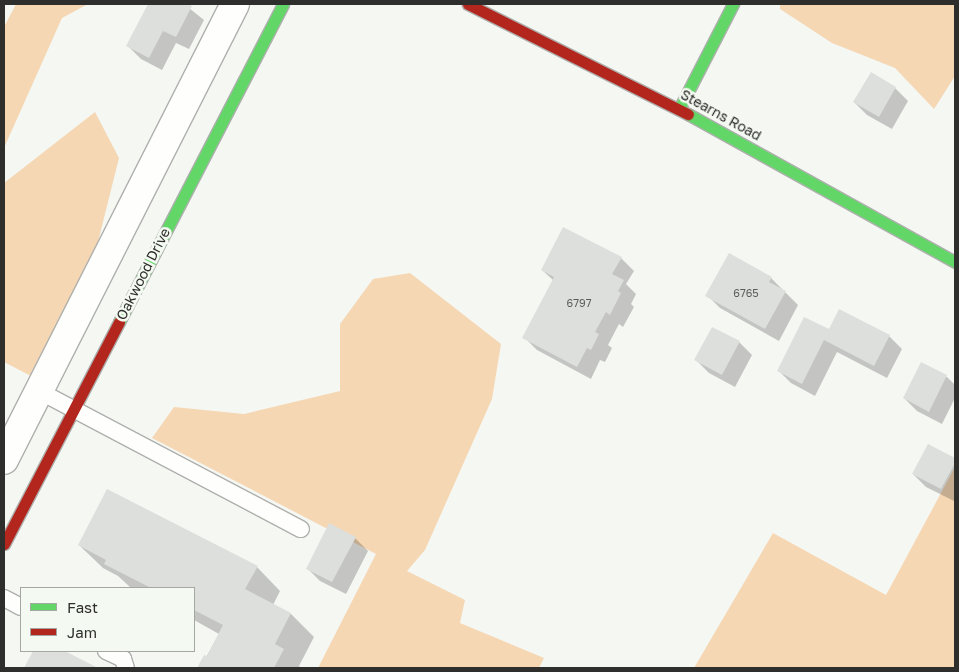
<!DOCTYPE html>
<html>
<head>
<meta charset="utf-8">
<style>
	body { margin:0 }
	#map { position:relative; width:959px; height:672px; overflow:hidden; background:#f5f7f3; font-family:"Golos Text",sans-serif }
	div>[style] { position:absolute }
	.forest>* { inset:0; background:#f6d7b4 }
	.shadow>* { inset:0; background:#0003 }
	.building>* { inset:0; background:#dcdfdc }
	.roads { filter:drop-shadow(1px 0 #aeb0ad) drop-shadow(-1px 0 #aeb0ad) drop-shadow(0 1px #aeb0ad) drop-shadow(0 -1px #aeb0ad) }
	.lane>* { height:16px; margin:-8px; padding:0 8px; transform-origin:8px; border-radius:8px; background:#fefefd }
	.street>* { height:28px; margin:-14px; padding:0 14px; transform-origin:14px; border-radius:14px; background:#fefefd }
	.fast>* { height:11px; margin:-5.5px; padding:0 5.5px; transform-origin:5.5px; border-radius:5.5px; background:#63d668 }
	.jam>* { height:11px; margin:-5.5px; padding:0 5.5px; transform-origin:5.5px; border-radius:5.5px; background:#b3261e }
	span { translate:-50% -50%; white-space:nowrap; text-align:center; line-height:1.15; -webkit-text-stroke:5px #f4f9f1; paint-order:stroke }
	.number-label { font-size:11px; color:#5b5d5a }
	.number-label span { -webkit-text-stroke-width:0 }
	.street-label { font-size:14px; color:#2e2f2c }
	.frame { position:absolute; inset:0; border:5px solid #2e2f2c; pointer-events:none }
	.legend { position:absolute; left:20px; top:587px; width:175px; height:65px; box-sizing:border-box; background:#f4f9f1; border:1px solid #a5a8a2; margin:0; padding:6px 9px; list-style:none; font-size:15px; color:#2e2f2c }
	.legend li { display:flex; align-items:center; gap:10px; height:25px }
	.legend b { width:25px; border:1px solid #a5a8a2 }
</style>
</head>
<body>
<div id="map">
	<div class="forest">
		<div style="clip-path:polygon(16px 4px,88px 4px,62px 18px,4px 148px,4px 27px)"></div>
		<div style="clip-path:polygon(780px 4px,955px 4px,955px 76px,934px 109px,895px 68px,832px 43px,780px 9px)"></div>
		<div style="clip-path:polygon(95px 112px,119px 158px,96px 250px,31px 376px,4px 362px,4px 183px)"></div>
		<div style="clip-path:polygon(410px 273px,501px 344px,492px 399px,425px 550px,407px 571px,465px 600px,460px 623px,544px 658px,539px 668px,318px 668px,376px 554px,152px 438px,174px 407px,244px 414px,340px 391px,340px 324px,373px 279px)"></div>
		<div style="clip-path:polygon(955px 467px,955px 668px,694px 668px,773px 533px,886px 595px)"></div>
	</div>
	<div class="shadow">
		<div style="clip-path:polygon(149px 4px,184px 4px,204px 20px,189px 49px,176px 43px,162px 70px,141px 59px,128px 46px)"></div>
		<div style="clip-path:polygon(895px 88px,908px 101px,892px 129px,867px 115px,854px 102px)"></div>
		<div style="clip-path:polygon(621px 258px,634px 271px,626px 284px,636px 294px,631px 304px,634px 307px,623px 327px,619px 324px,608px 345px,612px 348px,605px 362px,600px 360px,591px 379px,537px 350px,524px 337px,554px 281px,542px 270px)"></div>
		<div style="clip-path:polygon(771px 278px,798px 305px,779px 341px,720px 308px,707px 295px)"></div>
		<div style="clip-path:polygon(829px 331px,889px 336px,902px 349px,887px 378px,837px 352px,815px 396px,791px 383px,778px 370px)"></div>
		<div style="clip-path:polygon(739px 342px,752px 355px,735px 387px,709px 373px,696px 360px)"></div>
		<div style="clip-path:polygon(922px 364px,947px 377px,955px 385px,955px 398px,942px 424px,917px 411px,904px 398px)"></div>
		<div style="clip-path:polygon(928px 446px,955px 460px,954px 501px,926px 487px,913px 474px)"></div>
		<div style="clip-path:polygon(355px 538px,368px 551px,346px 594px,320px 581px,307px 568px)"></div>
		<div style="clip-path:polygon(79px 545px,257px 567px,280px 591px,273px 605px,291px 614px,314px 637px,299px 666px,301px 668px,200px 668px,219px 634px,194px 620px,194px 588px,131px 588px,118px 576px,103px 568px)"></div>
		<div style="clip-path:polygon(34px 651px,62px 651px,95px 668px,25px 668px)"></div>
	</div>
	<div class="building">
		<div style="clip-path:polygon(148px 4px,187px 4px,192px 6px,176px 37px,163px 31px,149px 58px,126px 46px)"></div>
		<div style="clip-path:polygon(871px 72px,896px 87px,879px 117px,853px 102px)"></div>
		<div style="clip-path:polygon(563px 227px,622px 257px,612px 274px,624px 280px,618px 291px,621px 293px,610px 315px,606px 312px,595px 332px,599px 334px,591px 350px,587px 348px,577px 367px,522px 338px,554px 277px,541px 270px)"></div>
		<div style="clip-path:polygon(729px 253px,772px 277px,769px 282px,786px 291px,765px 329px,705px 296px)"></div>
		<div style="clip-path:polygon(839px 309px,890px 335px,874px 366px,824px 340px,802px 384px,777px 371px,804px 317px,829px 329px)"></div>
		<div style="clip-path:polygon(712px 327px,740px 341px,722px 375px,694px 360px)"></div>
		<div style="clip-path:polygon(921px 362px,947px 375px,929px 412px,903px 398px)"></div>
		<div style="clip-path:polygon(928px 444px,955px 458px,955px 463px,941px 489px,912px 474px)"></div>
		<div style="clip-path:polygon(107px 489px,258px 566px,245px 589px,291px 613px,275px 644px,284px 649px,274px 668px,197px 668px,204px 655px,207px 656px,223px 625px,194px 610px,194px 588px,151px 588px,104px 564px,106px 560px,78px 545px)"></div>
		<div style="clip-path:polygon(329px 523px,356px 537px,332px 582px,306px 569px)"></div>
		<div style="clip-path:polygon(33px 651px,65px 651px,98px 668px,24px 668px)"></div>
	</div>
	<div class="roads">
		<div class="lane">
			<div style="left:39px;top:391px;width:296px;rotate:27.8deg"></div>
			<div style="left:4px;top:598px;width:19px;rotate:28deg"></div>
			<div style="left:106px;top:651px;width:19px;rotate:25deg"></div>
			<div style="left:123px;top:659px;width:9px;rotate:72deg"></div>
		</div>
		<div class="street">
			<div style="left:4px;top:460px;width:511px;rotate:-63.13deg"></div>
		</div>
		<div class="fast">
			<div style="left:679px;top:109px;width:118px;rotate:-62.8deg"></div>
			<div style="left:688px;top:114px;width:305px;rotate:29deg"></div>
			<div style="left:119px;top:322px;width:358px;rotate:-62.7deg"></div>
		</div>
		<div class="jam">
			<div style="left:468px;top:4px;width:246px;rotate:26.6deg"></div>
			<div style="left:4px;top:544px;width:250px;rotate:-62.6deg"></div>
		</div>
	</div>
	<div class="number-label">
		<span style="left:746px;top:293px">6765</span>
		<span style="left:579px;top:303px">6797</span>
	</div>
	<div class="street-label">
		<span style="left:721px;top:115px;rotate:29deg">Stearns Road</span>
		<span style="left:143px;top:274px;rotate:-63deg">Oakwood Drive</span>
	</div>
	<div class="frame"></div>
	<ul class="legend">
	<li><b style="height:6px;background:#63d668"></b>Fast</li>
	<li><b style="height:6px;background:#b3261e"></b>Jam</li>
	</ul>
</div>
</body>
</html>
